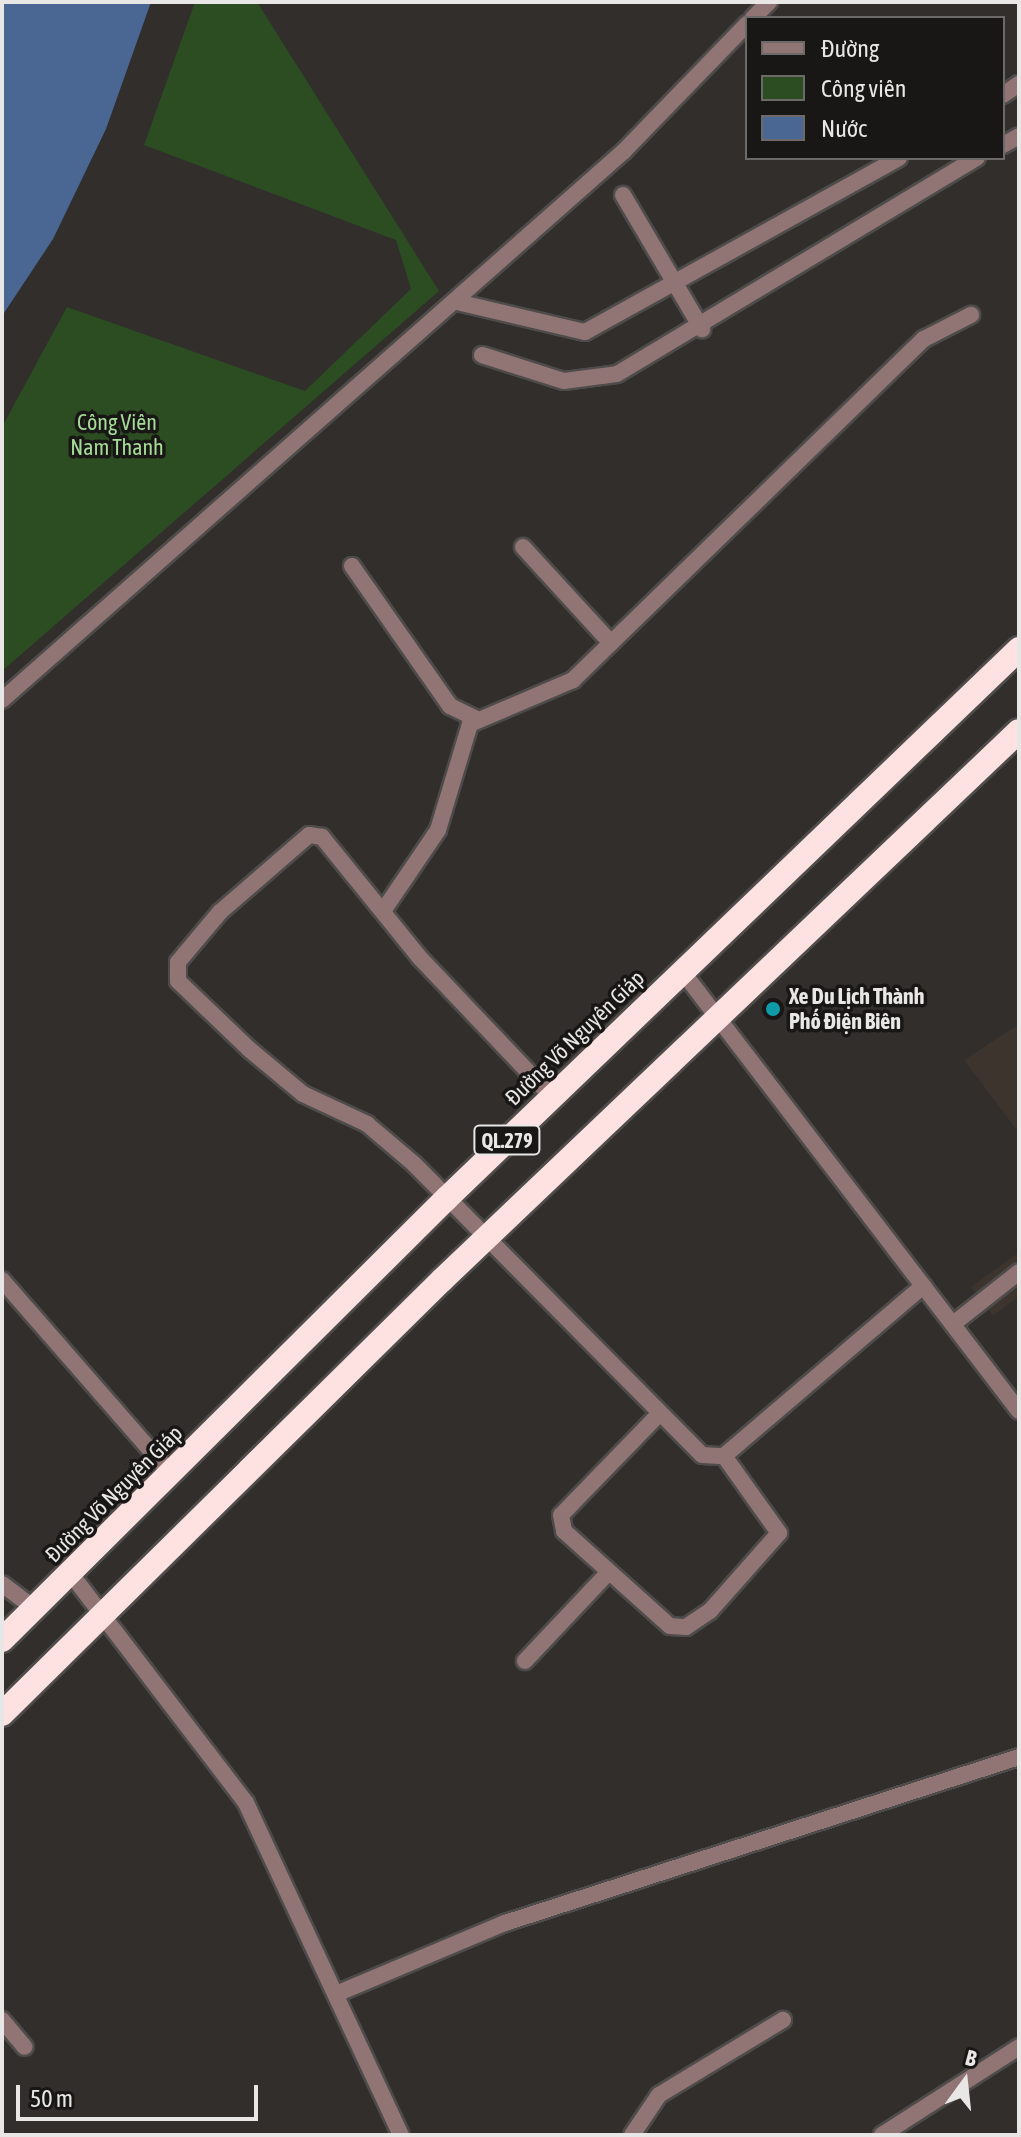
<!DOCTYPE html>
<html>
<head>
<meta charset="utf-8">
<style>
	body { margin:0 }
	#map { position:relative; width:1021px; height:2137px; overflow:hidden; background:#312e2c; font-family:"Asap Condensed",sans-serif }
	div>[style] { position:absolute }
	.built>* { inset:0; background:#3c342d }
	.green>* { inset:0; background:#2c4d22 }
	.water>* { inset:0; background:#4a6693 }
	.roads { filter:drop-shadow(2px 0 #4e4c4a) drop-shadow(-2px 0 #4e4c4a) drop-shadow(0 2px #4e4c4a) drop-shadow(0 -2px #4e4c4a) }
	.lane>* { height:16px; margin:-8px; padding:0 8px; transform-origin:8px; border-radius:8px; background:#917474 }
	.street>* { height:16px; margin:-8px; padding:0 8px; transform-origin:8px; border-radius:8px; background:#917474 }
	.highway>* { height:24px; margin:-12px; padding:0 12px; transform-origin:12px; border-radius:12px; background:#fee1e1 }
	.dots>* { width:22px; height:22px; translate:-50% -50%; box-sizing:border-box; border:4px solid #181716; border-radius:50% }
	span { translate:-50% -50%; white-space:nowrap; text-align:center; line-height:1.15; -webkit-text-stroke:7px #181716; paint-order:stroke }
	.shield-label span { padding:2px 6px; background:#181716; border:2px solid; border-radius:6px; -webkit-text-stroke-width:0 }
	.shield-label { font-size:20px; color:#e9e7e6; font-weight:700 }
	.park-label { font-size:22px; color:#a5db96 }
	.poi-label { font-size:22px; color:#e9e7e6; font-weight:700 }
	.left { translate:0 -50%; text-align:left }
	.street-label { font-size:22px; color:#e9e7e6 }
	.frame { position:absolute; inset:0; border:4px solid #e9e7e6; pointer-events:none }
	.legend { position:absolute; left:745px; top:16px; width:260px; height:144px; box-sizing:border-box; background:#181716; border:2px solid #6c6a69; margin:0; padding:10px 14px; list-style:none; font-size:24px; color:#e9e7e6 }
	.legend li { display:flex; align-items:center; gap:16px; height:40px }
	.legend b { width:40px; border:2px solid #6c6a69 }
	.north { position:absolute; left:925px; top:2041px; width:80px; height:80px; -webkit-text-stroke:6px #181716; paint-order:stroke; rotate:15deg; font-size:22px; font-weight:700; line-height:32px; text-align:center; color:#e9e7e6 }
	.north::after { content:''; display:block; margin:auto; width:28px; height:36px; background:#e9e7e6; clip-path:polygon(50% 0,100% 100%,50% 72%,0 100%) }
	.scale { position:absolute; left:16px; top:2085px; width:242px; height:36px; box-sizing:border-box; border:4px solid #e9e7e6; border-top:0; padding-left:10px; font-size:24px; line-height:28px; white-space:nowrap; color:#e9e7e6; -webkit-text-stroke:6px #181716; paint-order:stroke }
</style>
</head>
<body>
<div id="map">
	<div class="built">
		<div style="clip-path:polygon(1019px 1024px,1019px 1133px,964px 1060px)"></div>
		<div style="clip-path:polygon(1019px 1252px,1019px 1296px,993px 1316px,971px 1287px)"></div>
	</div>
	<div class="green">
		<div style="clip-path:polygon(195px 2px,257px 2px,439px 291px,2px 671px,2px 427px,67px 307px,305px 391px,411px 289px,396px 240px,144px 145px)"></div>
	</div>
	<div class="water">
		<div style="clip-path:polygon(2px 2px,151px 2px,106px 129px,53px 239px,2px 316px)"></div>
	</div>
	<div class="roads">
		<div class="lane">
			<div style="left:953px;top:1324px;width:84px;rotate:-38.2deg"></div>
			<div style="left:525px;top:1661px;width:121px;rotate:-46.7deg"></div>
		</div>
		<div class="street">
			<div style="left:753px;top:18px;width:23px;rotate:-45deg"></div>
			<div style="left:1003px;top:95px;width:19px;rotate:-35deg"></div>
			<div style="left:1003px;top:145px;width:18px;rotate:-29deg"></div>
			<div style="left:623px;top:195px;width:156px;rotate:59.5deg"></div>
			<div style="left:457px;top:302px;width:131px;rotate:13.2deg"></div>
			<div style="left:585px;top:332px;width:359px;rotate:-29deg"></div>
			<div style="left:482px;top:355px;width:86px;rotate:17.6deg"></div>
			<div style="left:564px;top:381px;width:53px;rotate:-7.5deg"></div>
			<div style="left:617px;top:374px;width:420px;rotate:-31deg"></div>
			<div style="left:523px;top:547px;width:130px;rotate:47.5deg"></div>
			<div style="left:352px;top:566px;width:171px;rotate:55deg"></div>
			<div style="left:450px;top:706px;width:30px;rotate:26deg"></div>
			<div style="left:2px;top:700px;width:830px;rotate:-41.43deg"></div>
			<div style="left:624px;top:151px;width:177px;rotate:-45.9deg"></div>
			<div style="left:383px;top:911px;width:98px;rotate:-55.8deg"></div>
			<div style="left:438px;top:830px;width:111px;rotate:-73.2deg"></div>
			<div style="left:470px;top:724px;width:112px;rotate:-23.1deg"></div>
			<div style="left:573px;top:680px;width:489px;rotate:-44.2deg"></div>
			<div style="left:924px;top:339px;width:53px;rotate:-27.1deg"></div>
			<div style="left:682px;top:971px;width:554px;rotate:52.55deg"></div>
			<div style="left:552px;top:1097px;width:192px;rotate:-133.5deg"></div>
			<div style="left:420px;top:958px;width:156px;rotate:-129deg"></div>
			<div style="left:322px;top:837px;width:13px;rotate:-171deg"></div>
			<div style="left:309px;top:835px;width:118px;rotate:139.1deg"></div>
			<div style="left:220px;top:912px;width:65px;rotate:130deg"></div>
			<div style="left:178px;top:962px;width:19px;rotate:90deg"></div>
			<div style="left:178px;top:981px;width:98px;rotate:43.8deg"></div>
			<div style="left:249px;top:1049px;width:70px;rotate:39.8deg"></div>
			<div style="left:303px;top:1094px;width:71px;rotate:25.1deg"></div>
			<div style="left:367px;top:1124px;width:62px;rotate:40.4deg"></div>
			<div style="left:414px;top:1164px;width:409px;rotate:45.3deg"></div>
			<div style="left:702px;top:1455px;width:22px;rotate:3deg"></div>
			<div style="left:724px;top:1456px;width:262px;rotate:-40.5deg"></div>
			<div style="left:2px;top:1280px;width:257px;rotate:48.9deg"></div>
			<div style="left:660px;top:1413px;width:142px;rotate:134.1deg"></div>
			<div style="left:561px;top:1515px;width:16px;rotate:79deg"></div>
			<div style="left:564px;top:1531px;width:142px;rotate:41.9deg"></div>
			<div style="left:670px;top:1626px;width:16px;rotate:4deg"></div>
			<div style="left:686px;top:1627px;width:29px;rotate:-34deg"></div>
			<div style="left:710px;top:1611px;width:104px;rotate:-48.5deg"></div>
			<div style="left:779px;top:1533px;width:95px;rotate:-125.5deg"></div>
			<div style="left:71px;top:1574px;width:288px;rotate:52.6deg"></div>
			<div style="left:246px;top:1803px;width:366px;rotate:65deg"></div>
			<div style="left:2px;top:1584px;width:41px;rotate:37.1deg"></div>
			<div style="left:336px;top:1994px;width:183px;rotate:-22.8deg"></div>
			<div style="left:505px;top:1923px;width:540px;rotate:-17.9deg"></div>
			<div style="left:2px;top:2020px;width:35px;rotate:50deg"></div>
			<div style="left:632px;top:2135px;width:48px;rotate:-56deg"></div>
			<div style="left:659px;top:2095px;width:145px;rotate:-31.2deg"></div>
			<div style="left:882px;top:2135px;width:163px;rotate:-32.7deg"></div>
		</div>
		<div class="highway">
			<div style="left:2px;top:1640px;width:627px;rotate:-44.81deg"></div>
			<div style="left:447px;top:1198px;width:793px;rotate:-43.82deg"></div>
			<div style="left:2px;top:1714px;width:618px;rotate:-44.61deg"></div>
			<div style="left:442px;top:1280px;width:796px;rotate:-43.58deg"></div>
		</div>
	</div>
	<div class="dots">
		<div style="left:773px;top:1009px;background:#0f9aa8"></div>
	</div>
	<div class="shield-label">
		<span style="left:507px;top:1140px">QL.279</span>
	</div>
	<div class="park-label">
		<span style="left:117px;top:435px">Công Viên<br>Nam Thanh</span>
	</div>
	<div class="poi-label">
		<span class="left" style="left:789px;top:1009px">Xe Du Lịch Thành<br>Phố Điện Biên</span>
	</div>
	<div class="street-label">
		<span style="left:575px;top:1038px;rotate:-44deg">Đường Võ Nguyên Giáp</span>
		<span style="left:114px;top:1494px;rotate:-45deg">Đường Võ Nguyên Giáp</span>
	</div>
	<div class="frame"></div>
	<ul class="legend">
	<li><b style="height:10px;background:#917474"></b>Đường</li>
	<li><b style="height:22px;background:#2c4d22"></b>Công viên</li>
	<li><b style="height:22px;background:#4a6693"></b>Nước</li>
	</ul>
	<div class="north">B</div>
	<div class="scale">50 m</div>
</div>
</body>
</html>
